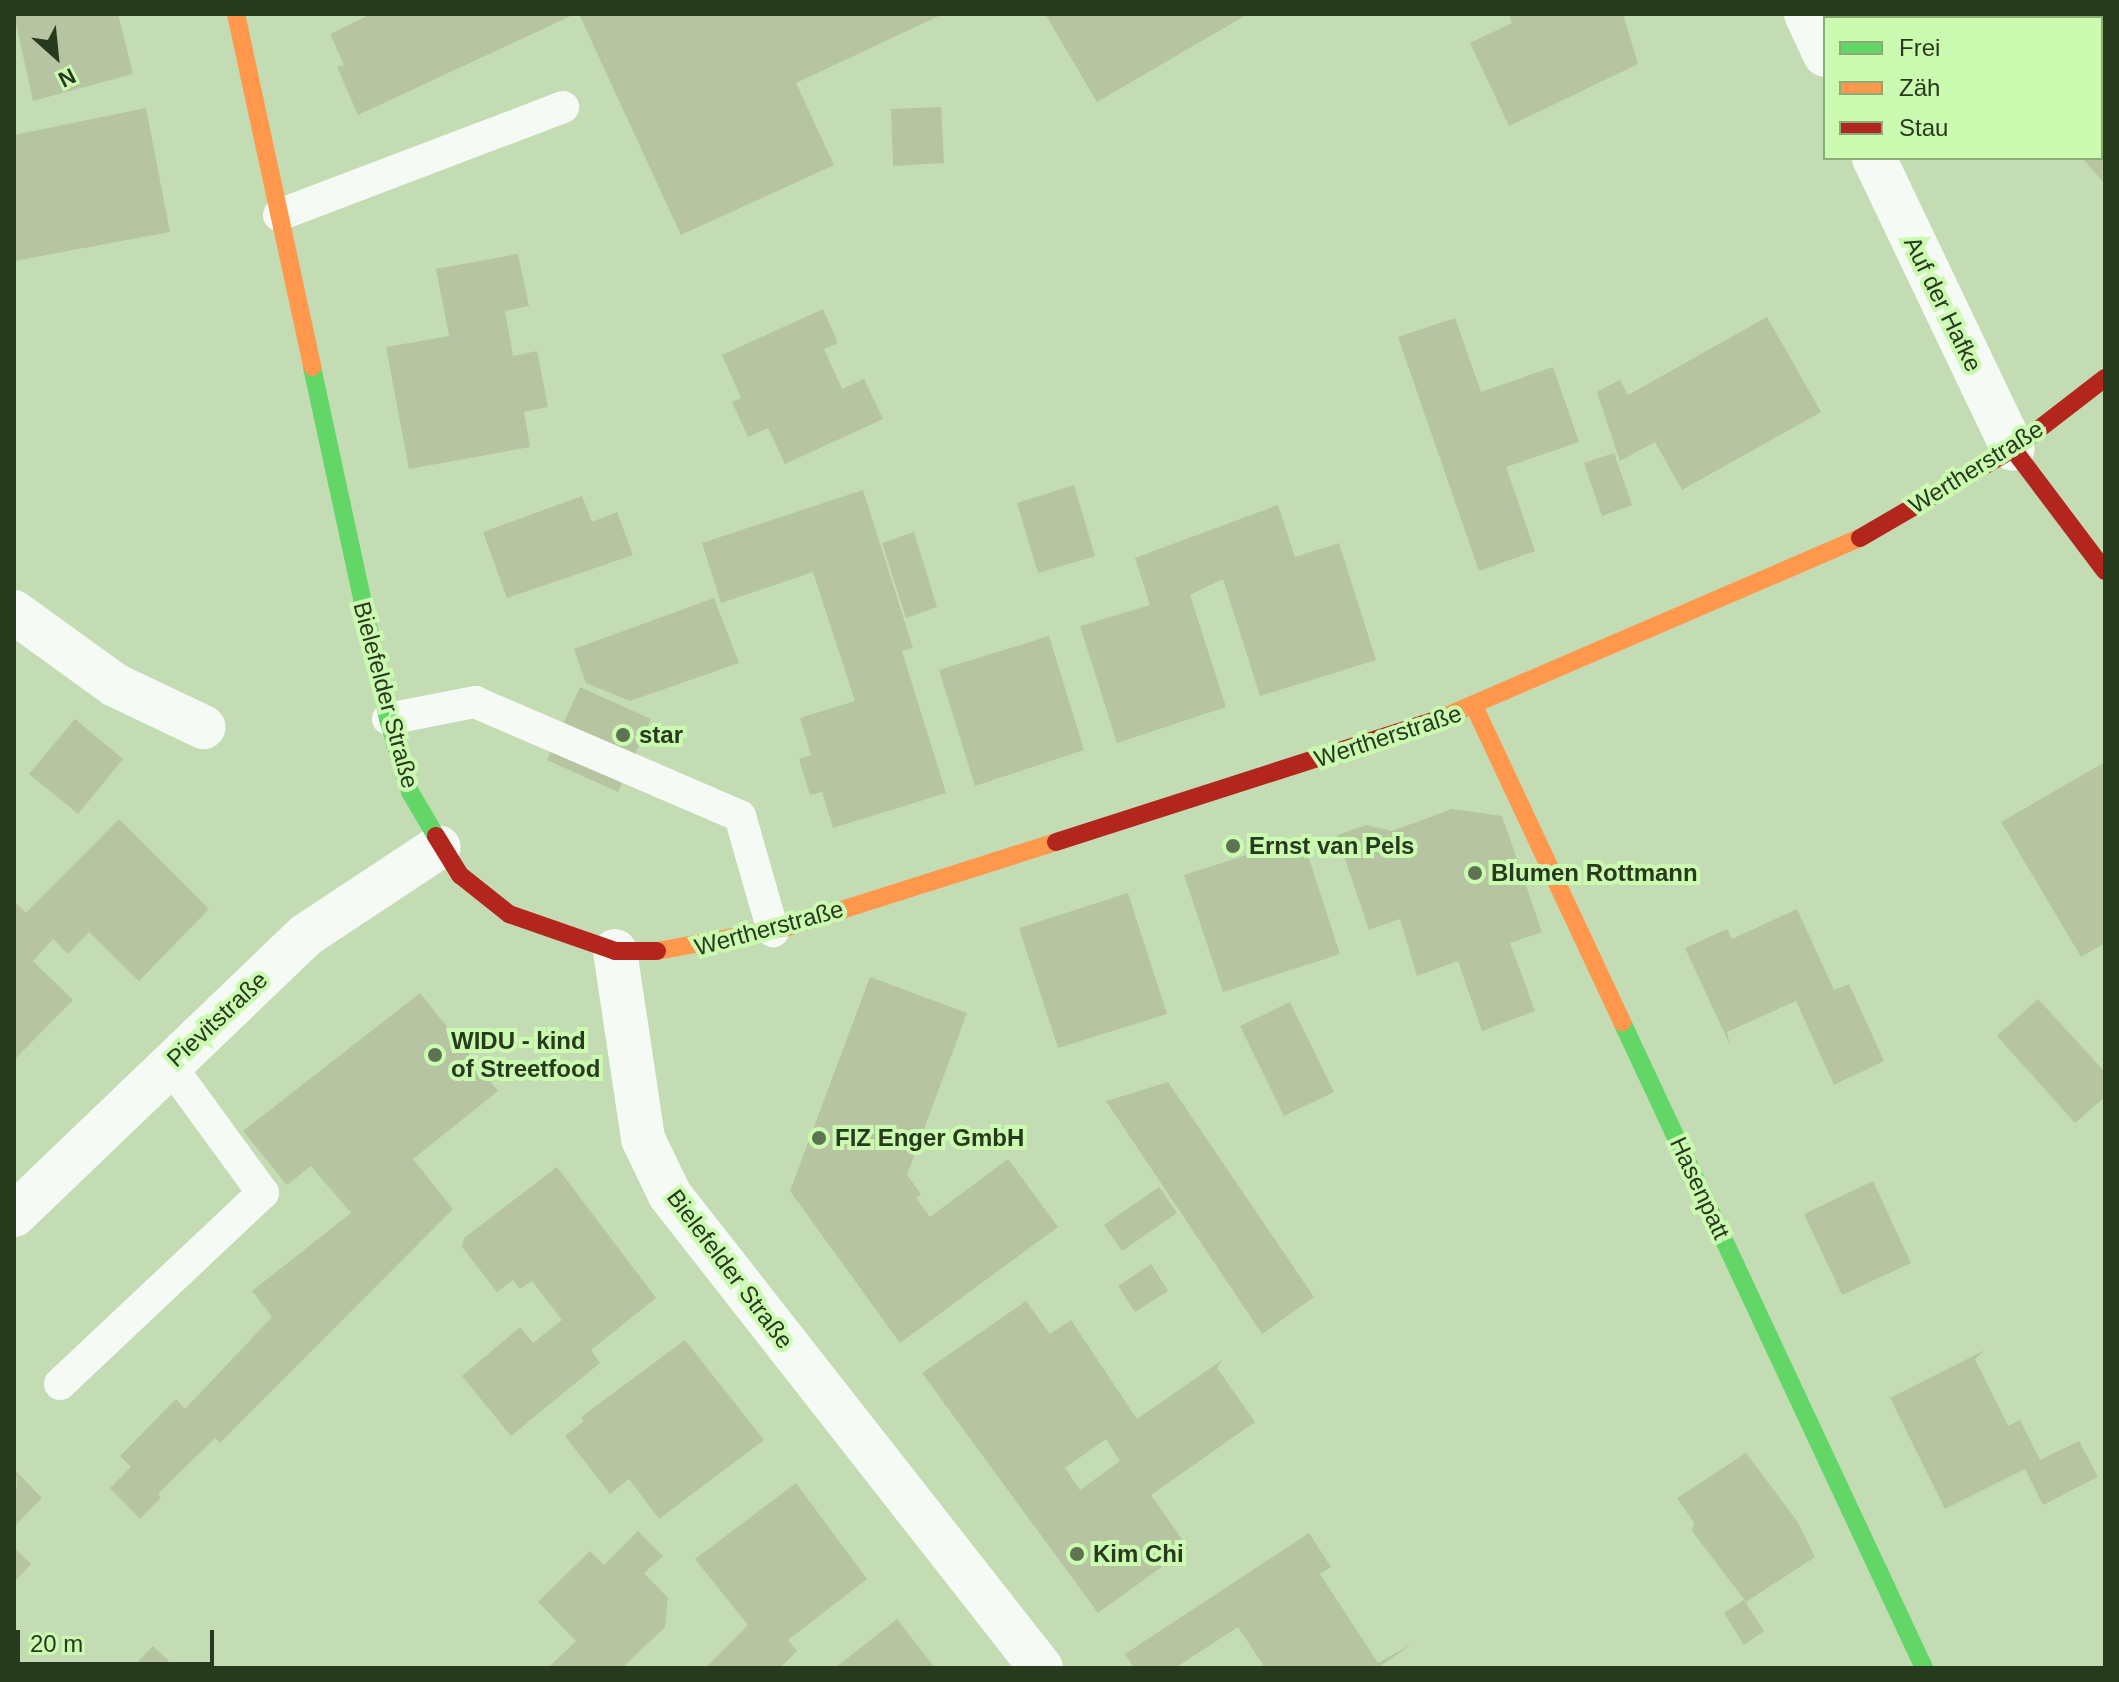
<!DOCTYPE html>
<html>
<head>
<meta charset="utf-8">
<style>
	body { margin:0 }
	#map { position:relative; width:2119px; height:1682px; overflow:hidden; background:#c3dcb4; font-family:Arial,sans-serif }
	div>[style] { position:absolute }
	.building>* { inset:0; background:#b6c4a2 }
	.lane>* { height:32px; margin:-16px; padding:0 16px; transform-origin:16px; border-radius:16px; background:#f6faf4 }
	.street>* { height:44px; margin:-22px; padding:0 22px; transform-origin:22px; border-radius:22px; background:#f6faf4 }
	.fast>* { height:18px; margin:-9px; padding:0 9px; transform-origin:9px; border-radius:9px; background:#63d668 }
	.slow>* { height:18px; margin:-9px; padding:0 9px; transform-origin:9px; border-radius:9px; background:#ff974d }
	.jam>* { height:18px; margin:-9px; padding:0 9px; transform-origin:9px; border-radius:9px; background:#b3261e }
	.dots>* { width:22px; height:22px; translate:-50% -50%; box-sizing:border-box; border:4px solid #cbfab1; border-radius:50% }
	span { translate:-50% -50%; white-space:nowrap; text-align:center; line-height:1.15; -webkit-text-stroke:8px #cbfab1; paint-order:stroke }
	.street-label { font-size:24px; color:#283a1d }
	.poi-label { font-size:24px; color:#283a1d; font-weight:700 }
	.left { translate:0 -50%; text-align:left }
	.frame { position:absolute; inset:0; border:16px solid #283a1d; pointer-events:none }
	.legend { position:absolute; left:1823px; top:16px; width:280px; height:144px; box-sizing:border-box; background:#cbfab1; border:2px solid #8aad76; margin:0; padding:10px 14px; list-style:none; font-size:24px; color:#283a1d }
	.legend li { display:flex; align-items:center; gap:16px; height:40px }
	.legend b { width:40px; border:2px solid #8aad76 }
	.north { position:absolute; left:16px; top:16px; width:80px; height:80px; -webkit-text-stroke:6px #cbfab1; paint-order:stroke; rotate:153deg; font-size:22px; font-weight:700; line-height:32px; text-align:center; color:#283a1d }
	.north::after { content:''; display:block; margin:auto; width:28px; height:36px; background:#283a1d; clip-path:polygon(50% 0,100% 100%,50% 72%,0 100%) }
	.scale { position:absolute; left:16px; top:1630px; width:198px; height:36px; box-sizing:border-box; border:4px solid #283a1d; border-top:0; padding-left:10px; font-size:24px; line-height:28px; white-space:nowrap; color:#283a1d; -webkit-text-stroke:6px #cbfab1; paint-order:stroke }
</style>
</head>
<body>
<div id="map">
	<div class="building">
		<div style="clip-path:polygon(14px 14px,118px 14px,133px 74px,33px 101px)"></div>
		<div style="clip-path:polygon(371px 14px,575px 14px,358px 115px,337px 67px,344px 65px,330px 34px)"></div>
		<div style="clip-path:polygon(579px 14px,943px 14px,796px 83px,834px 165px,681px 235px)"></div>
		<div style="clip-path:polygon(1045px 14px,1248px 14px,1097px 102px)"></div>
		<div style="clip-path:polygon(1508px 14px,1623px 14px,1638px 64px,1509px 126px,1470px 43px,1512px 23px)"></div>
		<div style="clip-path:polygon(2105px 58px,2105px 184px,2082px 158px,2101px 158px)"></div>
		<div style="clip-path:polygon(941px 107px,944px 163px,893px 166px,891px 109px)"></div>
		<div style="clip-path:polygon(146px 108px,170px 232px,14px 261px,14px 135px)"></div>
		<div style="clip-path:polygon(518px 254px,529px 306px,505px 311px,513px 356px,537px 351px,548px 407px,524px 412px,530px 447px,409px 469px,386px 347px,449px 336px,436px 269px)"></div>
		<div style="clip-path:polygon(823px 309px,838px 343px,824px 349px,842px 389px,864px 379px,883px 419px,785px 464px,768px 428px,748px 437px,732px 402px,741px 398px,722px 355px)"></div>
		<div style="clip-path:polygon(1767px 317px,1821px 412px,1682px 490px,1655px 442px,1620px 461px,1597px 392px,1620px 380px,1628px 395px)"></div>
		<div style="clip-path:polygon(1455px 318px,1481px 392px,1553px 367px,1579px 442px,1506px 467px,1535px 551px,1479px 571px,1398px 337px)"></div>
		<div style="clip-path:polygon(1614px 453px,1632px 505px,1602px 516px,1584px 463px)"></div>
		<div style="clip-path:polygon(1074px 485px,1095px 556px,1038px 573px,1017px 503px)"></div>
		<div style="clip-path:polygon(863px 490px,913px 648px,902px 651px,946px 793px,833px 828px,822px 792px,810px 795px,799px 759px,811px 755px,800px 718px,855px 701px,813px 572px,721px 603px,702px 543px)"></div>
		<div style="clip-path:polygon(582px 496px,592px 522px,617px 512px,633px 555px,507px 598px,483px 532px)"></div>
		<div style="clip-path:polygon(1278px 505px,1295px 557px,1339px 543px,1376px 660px,1260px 696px,1223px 579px,1190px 595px,1226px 707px,1117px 743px,1080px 626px,1150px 605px,1135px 558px)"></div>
		<div style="clip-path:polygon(914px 532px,937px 607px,906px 618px,882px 543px)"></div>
		<div style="clip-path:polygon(714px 598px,739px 663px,630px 701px,586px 683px,574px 649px)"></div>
		<div style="clip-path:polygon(1049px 636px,1084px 750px,975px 786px,939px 670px)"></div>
		<div style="clip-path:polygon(580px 687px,651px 719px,618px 792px,547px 760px)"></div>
		<div style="clip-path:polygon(75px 719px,123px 759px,78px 814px,29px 774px)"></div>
		<div style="clip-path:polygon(2105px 762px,2105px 943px,2081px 957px,2001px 822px)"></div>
		<div style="clip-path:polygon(1452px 809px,1502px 816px,1542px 932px,1510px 943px,1535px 1011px,1482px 1031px,1458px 961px,1417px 976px,1400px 919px,1369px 930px,1337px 835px,1366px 825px,1392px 831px)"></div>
		<div style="clip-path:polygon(119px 819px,209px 909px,139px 981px,89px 932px,68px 954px,53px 939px,33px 961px,73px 1000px,14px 1060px,14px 901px,26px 913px)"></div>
		<div style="clip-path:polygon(1302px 837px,1340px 954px,1223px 992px,1184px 875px)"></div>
		<div style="clip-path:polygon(1128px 893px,1167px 1014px,1058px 1048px,1019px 928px)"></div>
		<div style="clip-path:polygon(1797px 909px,1834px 990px,1849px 984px,1884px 1061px,1834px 1085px,1796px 1001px,1727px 1032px,1730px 1045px,1685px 948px,1727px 929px,1732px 939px)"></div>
		<div style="clip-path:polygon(870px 977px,967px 1013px,907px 1175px,921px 1194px,916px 1198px,930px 1217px,1008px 1159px,1058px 1227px,900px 1343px,790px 1191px)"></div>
		<div style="clip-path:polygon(420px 993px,498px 1091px,413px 1159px,453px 1209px,220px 1443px,215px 1438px,158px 1494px,161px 1498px,140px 1519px,110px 1488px,131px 1467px,120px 1456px,176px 1399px,185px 1409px,272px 1317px,252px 1291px,351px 1213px,311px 1166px,287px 1185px,243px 1131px)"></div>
		<div style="clip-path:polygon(2038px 999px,2105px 1072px,2105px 1097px,2075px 1123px,1997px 1036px)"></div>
		<div style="clip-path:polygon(1290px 1002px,1334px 1092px,1284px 1116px,1240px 1026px)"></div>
		<div style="clip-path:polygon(1168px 1082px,1314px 1297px,1262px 1334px,1106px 1101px)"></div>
		<div style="clip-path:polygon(557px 1167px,656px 1298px,591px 1350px,600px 1363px,511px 1436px,462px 1376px,520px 1327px,533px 1343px,562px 1320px,532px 1281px,520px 1289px,513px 1280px,497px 1292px,462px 1247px,464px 1238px)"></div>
		<div style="clip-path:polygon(1873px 1181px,1911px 1263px,1842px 1295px,1804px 1214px)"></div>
		<div style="clip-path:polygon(1159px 1187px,1177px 1213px,1122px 1251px,1104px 1225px)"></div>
		<div style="clip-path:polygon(1151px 1264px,1168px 1291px,1135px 1312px,1118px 1286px)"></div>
		<div style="clip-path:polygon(evenodd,1026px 1301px,1050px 1334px,1071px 1320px,1137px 1419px,1222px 1360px,1217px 1368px,1255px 1422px,1151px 1495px,1188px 1548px,1098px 1613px,922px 1373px,1026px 1301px,1106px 1439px,1120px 1461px,1080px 1490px,1065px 1468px,1106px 1439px)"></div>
		<div style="clip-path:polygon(685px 1340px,764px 1440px,659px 1519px,629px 1479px,610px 1494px,565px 1436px,584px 1421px,581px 1417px)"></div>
		<div style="clip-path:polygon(1985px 1350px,1975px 1359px,2008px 1426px,2020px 1420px,2040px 1460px,2079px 1441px,2098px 1477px,2043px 1505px,2025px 1469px,1945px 1509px,1890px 1398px)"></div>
		<div style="clip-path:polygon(1746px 1453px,1797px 1521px,1815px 1557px,1746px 1602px,1692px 1531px,1694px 1523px,1677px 1498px)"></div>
		<div style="clip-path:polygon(14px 1469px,42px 1498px,14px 1527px,17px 1478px)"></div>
		<div style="clip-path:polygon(796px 1483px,867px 1579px,788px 1640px,797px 1651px,780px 1668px,705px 1668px,748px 1625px,695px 1559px)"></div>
		<div style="clip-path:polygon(638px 1531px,663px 1556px,644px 1573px,668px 1598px,665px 1627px,622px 1668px,548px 1668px,576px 1641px,538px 1602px,590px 1551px,604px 1565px)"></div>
		<div style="clip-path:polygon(1309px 1533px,1331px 1567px,1320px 1574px,1378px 1663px,1412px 1644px,1378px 1668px,1265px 1668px,1238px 1627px,1175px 1668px,1134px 1668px,1125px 1654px)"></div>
		<div style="clip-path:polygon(14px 1547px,31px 1564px,14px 1582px)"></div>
		<div style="clip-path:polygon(1744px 1600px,1764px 1631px,1744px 1645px,1724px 1613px)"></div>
		<div style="clip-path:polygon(897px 1619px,935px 1668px,835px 1668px)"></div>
		<div style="clip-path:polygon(153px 1646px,176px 1668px,132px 1668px)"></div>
	</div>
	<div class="lane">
		<div style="left:279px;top:215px;width:304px;rotate:-20.8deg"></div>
		<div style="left:388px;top:719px;width:89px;rotate:-11.1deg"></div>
		<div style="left:475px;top:702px;width:288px;rotate:23.3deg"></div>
		<div style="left:740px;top:816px;width:120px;rotate:74deg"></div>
		<div style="left:60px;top:1384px;width:279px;rotate:-43.3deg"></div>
		<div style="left:263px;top:1193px;width:160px;rotate:-126.1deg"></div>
	</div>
	<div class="street">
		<div style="left:1806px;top:14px;width:45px;rotate:65.1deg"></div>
		<div style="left:1898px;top:18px;width:5px;rotate:-53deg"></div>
		<div style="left:1874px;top:158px;width:322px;rotate:64.5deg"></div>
		<div style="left:14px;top:612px;width:125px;rotate:35.9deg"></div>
		<div style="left:115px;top:685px;width:98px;rotate:25.5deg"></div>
		<div style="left:615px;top:951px;width:190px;rotate:81.5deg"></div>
		<div style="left:643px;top:1139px;width:62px;rotate:64.3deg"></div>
		<div style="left:670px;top:1195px;width:601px;rotate:51.89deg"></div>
		<div style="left:14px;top:1215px;width:405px;rotate:-43.8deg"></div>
		<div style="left:306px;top:935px;width:159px;rotate:-33.5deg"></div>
	</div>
	<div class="fast">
		<div style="left:312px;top:367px;width:360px;rotate:77.8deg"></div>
		<div style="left:388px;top:719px;width:76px;rotate:73.2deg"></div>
		<div style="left:410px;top:792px;width:51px;rotate:59.4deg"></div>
		<div style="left:1622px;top:1022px;width:713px;rotate:64.94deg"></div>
	</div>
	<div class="slow">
		<div style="left:236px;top:14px;width:361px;rotate:77.8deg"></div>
		<div style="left:1475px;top:708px;width:347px;rotate:64.9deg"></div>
		<div style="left:1437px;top:720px;width:460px;rotate:-23.3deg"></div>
		<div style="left:657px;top:951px;width:133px;rotate:-10.4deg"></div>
		<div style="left:788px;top:927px;width:281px;rotate:-17.6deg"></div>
	</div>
	<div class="jam">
		<div style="left:2013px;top:449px;width:153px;rotate:53deg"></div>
		<div style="left:1860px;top:538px;width:177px;rotate:-30.2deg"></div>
		<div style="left:2013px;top:449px;width:116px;rotate:-37.7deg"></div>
		<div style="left:436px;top:836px;width:46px;rotate:58.4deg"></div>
		<div style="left:460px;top:875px;width:63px;rotate:38.5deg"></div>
		<div style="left:509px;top:914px;width:112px;rotate:19.2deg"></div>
		<div style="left:615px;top:951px;width:42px"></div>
		<div style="left:1056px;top:842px;width:400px;rotate:-17.8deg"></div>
	</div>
	<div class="dots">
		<div style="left:623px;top:735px;background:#5e7352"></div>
		<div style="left:1233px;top:846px;background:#5e7352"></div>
		<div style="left:1475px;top:873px;background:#5e7352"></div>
		<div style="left:435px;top:1055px;background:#5e7352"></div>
		<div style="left:819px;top:1138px;background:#5e7352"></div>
		<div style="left:1077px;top:1554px;background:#5e7352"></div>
	</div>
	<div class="street-label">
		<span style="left:1943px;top:304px;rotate:64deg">Auf der Hafke</span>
		<span style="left:1976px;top:467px;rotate:-32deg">Wertherstraße</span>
		<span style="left:386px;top:695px;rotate:75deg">Bielefelder Straße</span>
		<span style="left:1388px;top:736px;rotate:-18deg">Wertherstraße</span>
		<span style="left:769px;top:928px;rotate:-15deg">Wertherstraße</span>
		<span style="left:217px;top:1019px;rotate:-43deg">Pievitstraße</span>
		<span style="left:1700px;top:1188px;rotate:65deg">Hasenpatt</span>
		<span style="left:730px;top:1269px;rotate:53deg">Bielefelder Straße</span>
	</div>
	<div class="poi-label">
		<span class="left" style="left:639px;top:735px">star</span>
		<span class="left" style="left:1249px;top:846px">Ernst van Pels</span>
		<span class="left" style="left:1491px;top:873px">Blumen Rottmann</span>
		<span class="left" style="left:451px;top:1055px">WIDU - kind<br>of Streetfood</span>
		<span class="left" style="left:835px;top:1138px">FIZ Enger GmbH</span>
		<span class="left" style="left:1093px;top:1554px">Kim Chi</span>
	</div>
	<div class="frame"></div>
	<ul class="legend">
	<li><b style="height:10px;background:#63d668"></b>Frei</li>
	<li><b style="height:10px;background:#ff974d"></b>Zäh</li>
	<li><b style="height:10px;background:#b3261e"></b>Stau</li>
	</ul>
	<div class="north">N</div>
	<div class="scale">20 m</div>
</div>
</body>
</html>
